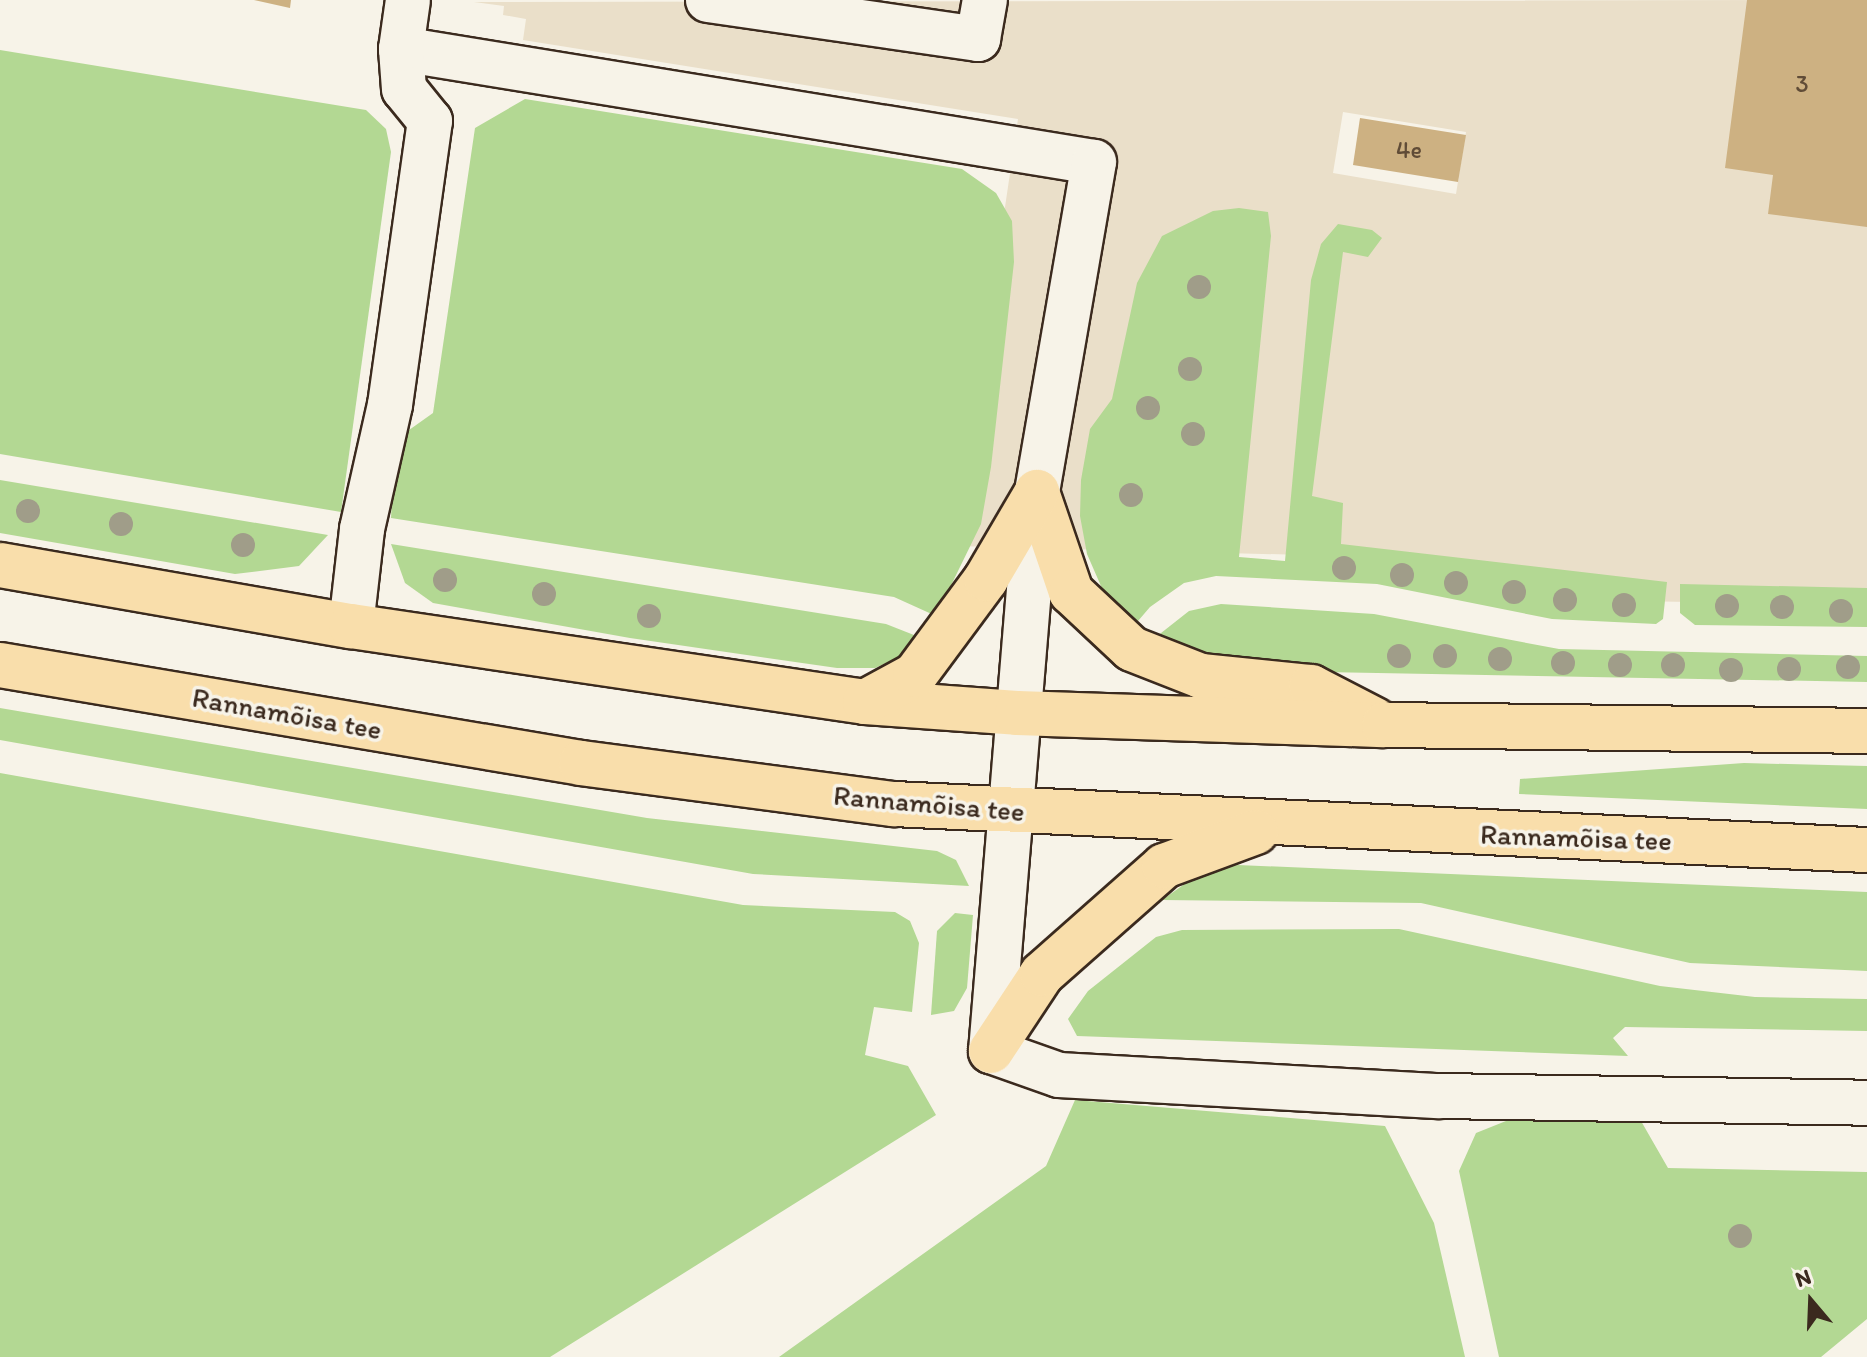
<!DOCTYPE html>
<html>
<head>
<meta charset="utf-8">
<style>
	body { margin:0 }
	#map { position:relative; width:1867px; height:1357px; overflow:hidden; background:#f7f3e8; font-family:Itim,sans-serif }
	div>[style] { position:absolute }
	.built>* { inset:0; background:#eadfc9 }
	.green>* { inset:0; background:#b3d893 }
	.building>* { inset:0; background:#cdb182 }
	.roads { filter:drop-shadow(2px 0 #3b2a1e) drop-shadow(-2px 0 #3b2a1e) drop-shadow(0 2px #3b2a1e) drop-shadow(0 -2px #3b2a1e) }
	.minor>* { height:44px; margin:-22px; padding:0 22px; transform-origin:22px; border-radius:22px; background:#f7f3e8 }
	.major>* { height:44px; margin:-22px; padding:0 22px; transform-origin:22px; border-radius:22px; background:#f9deab }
	.trees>* { width:24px; height:24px; margin:-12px; border-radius:50%; background:#a09d89 }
	span { translate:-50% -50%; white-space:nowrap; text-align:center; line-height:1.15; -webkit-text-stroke:7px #f7f3e8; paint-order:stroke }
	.number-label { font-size:24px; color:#604c37 }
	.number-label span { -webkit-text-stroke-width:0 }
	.street-label { font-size:28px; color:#3b2a1e }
	.north { position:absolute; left:1771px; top:1261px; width:80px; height:80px; -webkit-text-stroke:6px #f7f3e8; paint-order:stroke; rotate:341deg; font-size:22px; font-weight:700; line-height:32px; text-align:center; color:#3b2a1e }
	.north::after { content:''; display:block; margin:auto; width:28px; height:36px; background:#3b2a1e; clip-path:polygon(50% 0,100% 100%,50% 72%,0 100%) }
</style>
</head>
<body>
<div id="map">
	<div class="built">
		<div style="clip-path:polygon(evenodd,1867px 0,1867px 605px,1631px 601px,1304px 555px,955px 546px,1018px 119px,523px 40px,526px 19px,503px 15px,504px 6px,474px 2px,1867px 0,1343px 112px,1466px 132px,1456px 194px,1333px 173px,1343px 112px)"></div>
	</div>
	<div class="green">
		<div style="clip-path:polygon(0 50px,366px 110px,386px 129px,391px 152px,341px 512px,0 454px)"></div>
		<div style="clip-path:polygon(525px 99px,962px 169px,996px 193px,1012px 221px,1014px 262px,991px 467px,981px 524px,936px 616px,894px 597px,391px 518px,395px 440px,433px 413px,475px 128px)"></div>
		<div style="clip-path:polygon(1239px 208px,1268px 212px,1271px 236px,1239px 557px,1285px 561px,1311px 280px,1321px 244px,1338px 224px,1372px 230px,1382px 238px,1368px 257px,1343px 252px,1312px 496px,1343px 503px,1341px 544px,1667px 582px,1663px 619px,1656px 624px,1552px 619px,1377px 584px,1216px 576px,1184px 583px,1150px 607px,1132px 628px,1111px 609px,1087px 554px,1080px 516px,1081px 480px,1090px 429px,1112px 399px,1137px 283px,1162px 236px,1213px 211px)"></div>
		<div style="clip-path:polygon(0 480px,328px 535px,299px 566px,235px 574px,0 533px)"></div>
		<div style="clip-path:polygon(391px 544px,886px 624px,919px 637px,904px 655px,875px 668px,837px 668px,630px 638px,433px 603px,405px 583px)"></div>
		<div style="clip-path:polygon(1680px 584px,1867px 588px,1867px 627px,1695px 625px,1680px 613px)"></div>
		<div style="clip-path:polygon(1221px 604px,1374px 614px,1559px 649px,1867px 656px,1867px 682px,1323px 672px,1231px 664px,1156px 637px,1189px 611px)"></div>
		<div style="clip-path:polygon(0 708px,647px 818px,937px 851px,956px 860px,969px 886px,753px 874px,0 740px)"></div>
		<div style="clip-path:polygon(1744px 763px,1867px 766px,1867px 809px,1519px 794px,1520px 779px)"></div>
		<div style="clip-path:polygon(0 773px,743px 905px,895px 912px,910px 921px,919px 943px,912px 1012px,874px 1007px,865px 1055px,908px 1066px,936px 1115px,550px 1357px,0 1357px)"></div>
		<div style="clip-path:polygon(1238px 865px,1867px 892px,1867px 971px,1690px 963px,1421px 903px,1162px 900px,1203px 871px)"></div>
		<div style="clip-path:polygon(955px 913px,973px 915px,967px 988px,954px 1011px,931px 1015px,937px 931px)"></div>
		<div style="clip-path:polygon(1399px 929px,1660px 986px,1755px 997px,1867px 999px,1867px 1031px,1625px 1027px,1613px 1038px,1628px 1056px,1077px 1036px,1068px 1019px,1088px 991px,1156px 937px,1182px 930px)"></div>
		<div style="clip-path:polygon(1075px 1100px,1385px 1126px,1434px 1223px,1465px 1357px,779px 1357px,1046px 1166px)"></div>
		<div style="clip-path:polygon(1521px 1115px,1641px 1121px,1668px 1168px,1867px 1172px,1867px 1319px,1821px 1357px,1499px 1357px,1459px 1171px,1476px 1133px)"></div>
	</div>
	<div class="building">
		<div style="clip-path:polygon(254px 0,291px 0,290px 8px)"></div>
		<div style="clip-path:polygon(1747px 0,1867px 0,1867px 227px,1768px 214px,1773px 175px,1725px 168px)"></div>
		<div style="clip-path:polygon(1360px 118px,1466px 135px,1458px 182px,1353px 165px)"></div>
	</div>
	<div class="roads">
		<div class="minor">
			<div style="left:708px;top:0;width:273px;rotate:8.2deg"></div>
			<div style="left:978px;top:39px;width:40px;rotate:-80deg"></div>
			<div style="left:401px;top:49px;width:702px;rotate:9.26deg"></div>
			<div style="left:1094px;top:162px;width:335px;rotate:99.8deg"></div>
			<div style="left:1037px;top:492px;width:561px;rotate:94.7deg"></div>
			<div style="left:991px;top:1051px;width:72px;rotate:19.4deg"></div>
			<div style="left:1059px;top:1075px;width:381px;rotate:3.2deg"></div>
			<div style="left:1439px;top:1096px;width:428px;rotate:0.9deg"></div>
			<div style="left:351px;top:626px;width:98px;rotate:-83.5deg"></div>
			<div style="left:362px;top:529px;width:127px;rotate:-77.3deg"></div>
			<div style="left:390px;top:405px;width:287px;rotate:-82deg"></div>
			<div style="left:430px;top:121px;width:41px;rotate:-129.1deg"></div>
			<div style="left:404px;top:89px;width:40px;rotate:-94.3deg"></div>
			<div style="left:401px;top:49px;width:49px;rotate:-81.9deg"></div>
		</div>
		<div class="major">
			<div style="left:1037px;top:492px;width:106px;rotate:71.2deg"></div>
			<div style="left:1071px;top:592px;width:83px;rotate:43.1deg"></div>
			<div style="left:1132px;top:649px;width:74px;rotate:21.4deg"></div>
			<div style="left:1201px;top:676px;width:111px;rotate:5.7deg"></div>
			<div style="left:1311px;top:687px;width:72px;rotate:27.3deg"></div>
			<div style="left:0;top:565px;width:356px;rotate:9.9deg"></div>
			<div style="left:351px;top:626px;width:520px;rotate:8.41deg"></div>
			<div style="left:865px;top:702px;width:152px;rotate:4.1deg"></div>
			<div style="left:1017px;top:713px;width:367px;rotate:1.9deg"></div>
			<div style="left:1384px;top:725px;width:483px;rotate:0.7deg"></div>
			<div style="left:0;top:665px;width:589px;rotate:9.57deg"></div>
			<div style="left:581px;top:763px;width:316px;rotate:7.5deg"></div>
			<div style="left:894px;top:804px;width:974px;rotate:2.71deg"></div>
			<div style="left:865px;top:702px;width:57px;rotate:-28.4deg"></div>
			<div style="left:915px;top:675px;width:119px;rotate:-53.5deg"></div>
			<div style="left:986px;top:579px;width:101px;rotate:-59.6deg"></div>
			<div style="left:991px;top:1051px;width:92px;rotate:-56.5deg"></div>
			<div style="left:1042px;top:974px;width:163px;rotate:-41.5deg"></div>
			<div style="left:1164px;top:866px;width:98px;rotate:-20.3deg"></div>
		</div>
	</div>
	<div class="trees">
		<div style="left:1199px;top:287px"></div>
		<div style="left:1190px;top:369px"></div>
		<div style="left:1148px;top:408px"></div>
		<div style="left:1193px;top:434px"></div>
		<div style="left:1131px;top:495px"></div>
		<div style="left:28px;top:511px"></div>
		<div style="left:121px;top:524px"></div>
		<div style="left:243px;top:545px"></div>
		<div style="left:1344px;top:568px"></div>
		<div style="left:1402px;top:575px"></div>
		<div style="left:445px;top:580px"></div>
		<div style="left:1456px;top:583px"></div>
		<div style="left:1514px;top:592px"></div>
		<div style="left:544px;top:594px"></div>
		<div style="left:1565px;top:600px"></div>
		<div style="left:1624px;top:605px"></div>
		<div style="left:1727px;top:606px"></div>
		<div style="left:1782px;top:607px"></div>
		<div style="left:1841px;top:611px"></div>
		<div style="left:649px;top:616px"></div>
		<div style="left:1399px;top:656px"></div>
		<div style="left:1445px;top:656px"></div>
		<div style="left:1500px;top:659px"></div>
		<div style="left:1563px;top:663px"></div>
		<div style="left:1620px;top:665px"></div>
		<div style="left:1673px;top:665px"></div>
		<div style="left:1848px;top:667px"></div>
		<div style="left:1789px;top:669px"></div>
		<div style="left:1731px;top:670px"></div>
		<div style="left:1740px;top:1236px"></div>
	</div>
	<div class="number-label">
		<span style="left:1802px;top:84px">3</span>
		<span style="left:1409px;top:150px">4e</span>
	</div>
	<div class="street-label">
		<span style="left:287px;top:713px;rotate:10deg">Rannamõisa tee</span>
		<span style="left:929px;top:803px;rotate:5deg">Rannamõisa tee</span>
		<span style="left:1576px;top:837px;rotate:2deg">Rannamõisa tee</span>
	</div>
	<div class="north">N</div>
</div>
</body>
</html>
